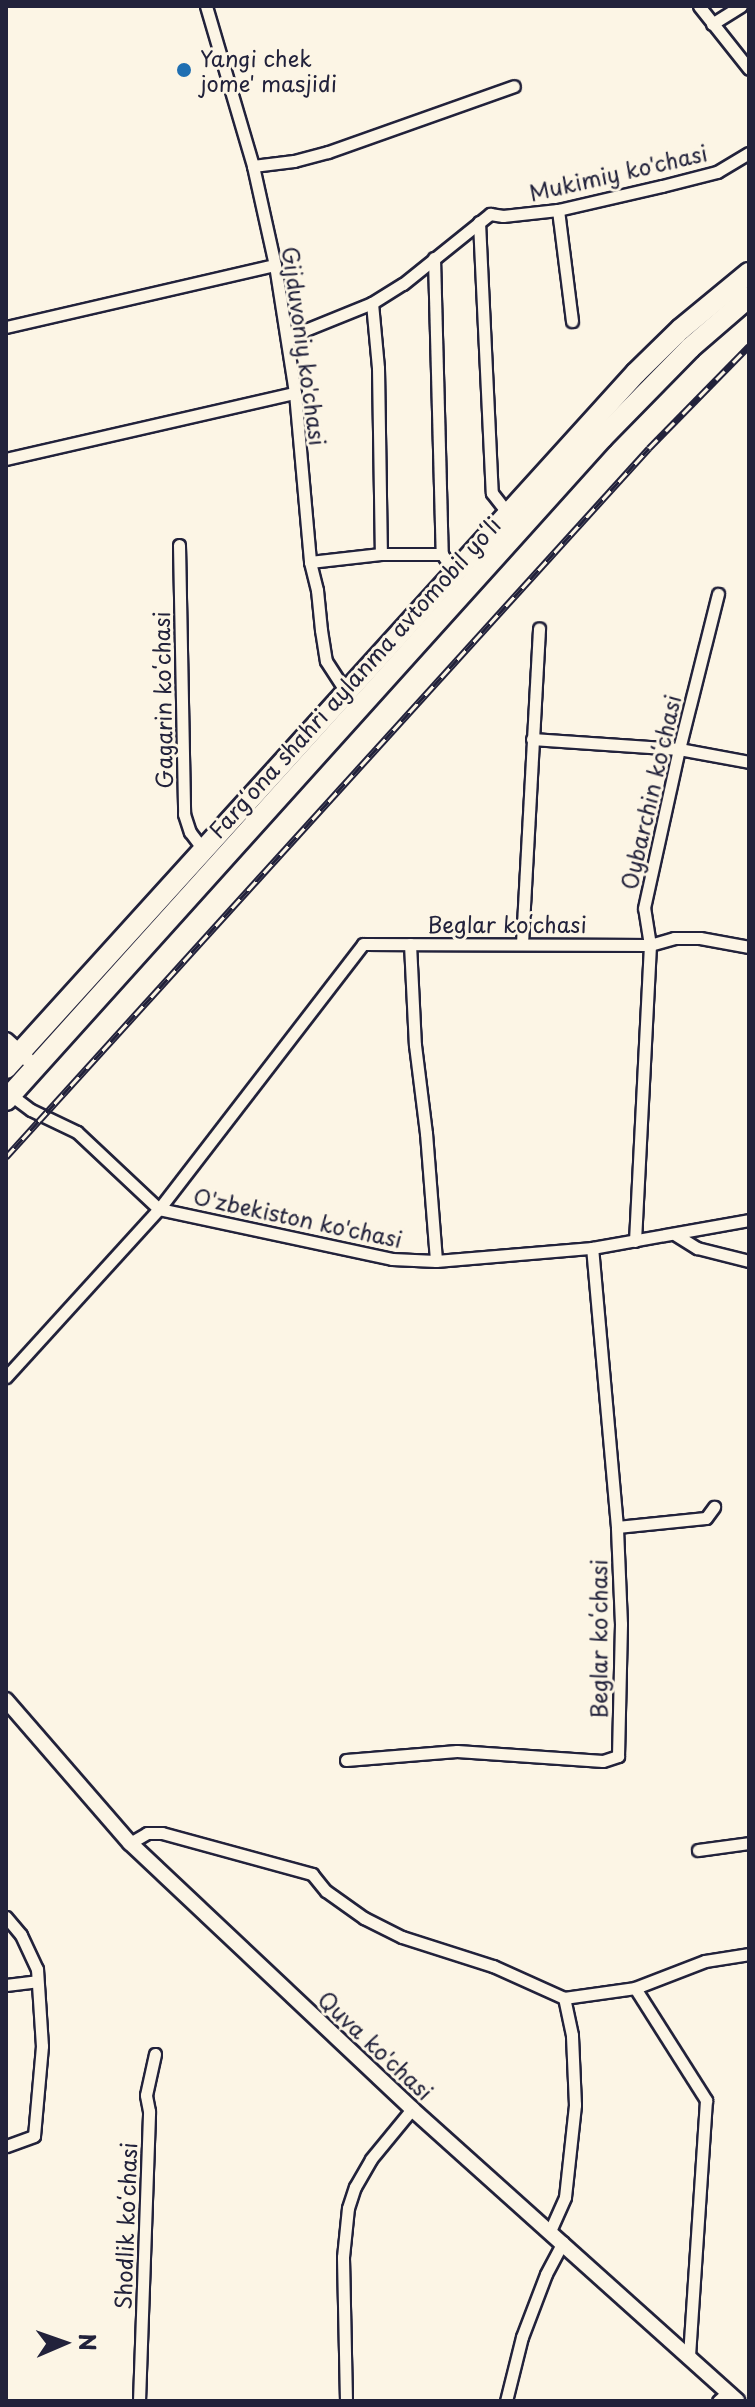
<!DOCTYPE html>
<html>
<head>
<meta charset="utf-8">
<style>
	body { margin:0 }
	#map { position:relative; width:755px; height:2407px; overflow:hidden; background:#fcf5e5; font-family:"Playpen Sans",sans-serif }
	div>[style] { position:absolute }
	.roads { filter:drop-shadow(2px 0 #22223b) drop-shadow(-2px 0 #22223b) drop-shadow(0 2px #22223b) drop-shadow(0 -2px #22223b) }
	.street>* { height:11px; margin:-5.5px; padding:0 5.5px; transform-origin:5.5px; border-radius:5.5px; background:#fcf5e5 }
	.secondary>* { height:14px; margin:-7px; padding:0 7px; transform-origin:7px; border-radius:7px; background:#fcf5e5 }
	.highway>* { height:20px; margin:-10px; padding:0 10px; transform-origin:10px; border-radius:10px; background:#fcf5e5 }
	.rail>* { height:7px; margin-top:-3.5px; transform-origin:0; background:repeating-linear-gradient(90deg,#fcf5e5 0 12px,#22223b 0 24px); box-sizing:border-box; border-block:2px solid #22223b }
	.dots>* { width:22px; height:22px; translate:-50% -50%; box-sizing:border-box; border:4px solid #fcf5e5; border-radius:50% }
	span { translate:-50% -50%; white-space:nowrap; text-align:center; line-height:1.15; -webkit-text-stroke:6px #fcf5e5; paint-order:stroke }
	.poi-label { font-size:22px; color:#22223b }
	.left { translate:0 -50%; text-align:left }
	.street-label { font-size:22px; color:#22223b }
	.frame { position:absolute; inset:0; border:8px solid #22223b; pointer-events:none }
	.north { position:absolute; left:24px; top:2303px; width:80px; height:80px; -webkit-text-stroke:6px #fcf5e5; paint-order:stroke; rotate:88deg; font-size:22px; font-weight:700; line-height:32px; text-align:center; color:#22223b }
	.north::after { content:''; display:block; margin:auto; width:28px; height:36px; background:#22223b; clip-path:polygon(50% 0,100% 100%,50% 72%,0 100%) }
</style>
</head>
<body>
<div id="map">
	<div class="roads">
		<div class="street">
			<div style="left:206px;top:6px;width:167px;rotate:73.6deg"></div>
			<div style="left:253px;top:166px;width:101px;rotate:77.5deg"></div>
			<div style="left:275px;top:265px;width:130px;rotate:81.1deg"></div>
			<div style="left:295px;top:393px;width:170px;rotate:84.9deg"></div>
			<div style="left:310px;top:562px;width:29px;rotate:76deg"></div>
			<div style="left:317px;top:590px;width:40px;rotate:84.3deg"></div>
			<div style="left:321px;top:630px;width:31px;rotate:81deg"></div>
			<div style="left:326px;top:661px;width:37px;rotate:57deg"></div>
			<div style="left:699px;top:6px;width:80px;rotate:51.6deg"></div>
			<div style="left:712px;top:24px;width:34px;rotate:-32deg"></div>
			<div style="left:253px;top:166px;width:41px;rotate:-7deg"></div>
			<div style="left:294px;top:161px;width:35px;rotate:-15deg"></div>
			<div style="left:328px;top:152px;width:197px;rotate:-19.5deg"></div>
			<div style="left:558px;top:210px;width:112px;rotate:82.8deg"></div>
			<div style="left:479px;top:222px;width:271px;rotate:87.3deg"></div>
			<div style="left:492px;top:493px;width:28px;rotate:52deg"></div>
			<div style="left:434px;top:258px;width:296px;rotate:88.5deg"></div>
			<div style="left:372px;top:303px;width:65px;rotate:84.7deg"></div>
			<div style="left:378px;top:368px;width:186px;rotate:89.1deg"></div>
			<div style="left:6px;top:327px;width:276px;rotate:-13deg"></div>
			<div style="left:288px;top:337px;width:91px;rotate:-22deg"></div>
			<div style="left:372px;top:303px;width:36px;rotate:-32deg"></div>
			<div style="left:403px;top:284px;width:112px;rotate:-38.8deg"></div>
			<div style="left:490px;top:214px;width:13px;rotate:9deg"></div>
			<div style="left:503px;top:216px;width:55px;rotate:-6.2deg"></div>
			<div style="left:558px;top:210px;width:107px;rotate:-13deg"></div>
			<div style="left:662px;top:186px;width:57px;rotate:-14.3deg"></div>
			<div style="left:717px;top:172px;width:37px;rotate:-31deg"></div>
			<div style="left:6px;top:459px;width:296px;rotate:-12.9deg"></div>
			<div style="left:179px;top:545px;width:269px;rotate:88.9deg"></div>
			<div style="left:184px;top:814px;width:19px;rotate:72deg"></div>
			<div style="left:190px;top:832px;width:21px;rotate:53deg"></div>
			<div style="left:310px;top:562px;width:71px;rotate:-6.4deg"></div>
			<div style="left:381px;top:554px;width:61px"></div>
			<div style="left:442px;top:554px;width:23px;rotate:56deg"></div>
			<div style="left:532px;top:739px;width:147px;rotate:3.9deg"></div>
			<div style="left:679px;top:749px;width:71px;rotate:10.5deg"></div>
			<div style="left:522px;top:943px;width:315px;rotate:-86.9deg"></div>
			<div style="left:410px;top:944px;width:101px;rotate:87.2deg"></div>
			<div style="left:415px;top:1045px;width:89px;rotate:82.9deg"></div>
			<div style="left:426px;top:1133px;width:128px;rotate:85.5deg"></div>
			<div style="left:11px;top:1095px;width:25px;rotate:37deg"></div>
			<div style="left:31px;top:1110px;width:51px;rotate:25.6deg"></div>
			<div style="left:77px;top:1132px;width:112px;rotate:43.2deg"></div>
			<div style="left:159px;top:1209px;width:334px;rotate:-52.4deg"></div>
			<div style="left:363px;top:944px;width:287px;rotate:0.2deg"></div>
			<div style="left:650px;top:945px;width:25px;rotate:-16deg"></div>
			<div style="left:674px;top:938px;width:26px"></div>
			<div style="left:700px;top:938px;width:50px;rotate:10.4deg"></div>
			<div style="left:676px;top:1235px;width:25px;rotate:32deg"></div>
			<div style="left:697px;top:1248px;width:54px;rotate:14deg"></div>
			<div style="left:635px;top:1241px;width:296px;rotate:-87.1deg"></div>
			<div style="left:650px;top:945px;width:37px;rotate:-99deg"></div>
			<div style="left:644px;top:908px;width:163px;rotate:-77.6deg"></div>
			<div style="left:679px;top:749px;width:160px;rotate:-75.9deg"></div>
			<div style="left:6px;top:1377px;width:227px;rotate:-47.7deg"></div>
			<div style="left:159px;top:1209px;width:238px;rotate:12.1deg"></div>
			<div style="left:392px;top:1259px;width:44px;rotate:2.6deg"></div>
			<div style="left:436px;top:1261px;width:157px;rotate:-4.8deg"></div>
			<div style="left:592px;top:1248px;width:159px;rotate:-10.1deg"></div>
			<div style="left:617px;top:1527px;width:89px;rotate:-5.8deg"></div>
			<div style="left:706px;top:1518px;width:14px;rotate:-54deg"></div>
			<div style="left:346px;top:1760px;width:111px;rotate:-4.6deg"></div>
			<div style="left:457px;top:1751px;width:146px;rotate:3.9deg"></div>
			<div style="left:603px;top:1761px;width:16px;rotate:-18deg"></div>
			<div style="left:618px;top:1756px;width:132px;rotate:-88.7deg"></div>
			<div style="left:621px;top:1624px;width:97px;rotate:-92.4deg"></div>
			<div style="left:617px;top:1527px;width:280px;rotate:-95.1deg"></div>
			<div style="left:130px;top:1843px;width:20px;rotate:-30deg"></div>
			<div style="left:147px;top:1833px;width:15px"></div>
			<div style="left:162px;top:1833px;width:156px;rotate:15.3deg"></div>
			<div style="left:312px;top:1874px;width:22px;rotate:51deg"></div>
			<div style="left:326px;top:1891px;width:47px;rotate:35.4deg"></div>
			<div style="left:364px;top:1918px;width:42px;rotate:26.6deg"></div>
			<div style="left:402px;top:1937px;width:96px;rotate:17.7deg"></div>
			<div style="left:493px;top:1966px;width:78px;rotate:24.3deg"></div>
			<div style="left:564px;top:1998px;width:72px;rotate:-8deg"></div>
			<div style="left:635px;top:1988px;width:75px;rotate:-21.1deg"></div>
			<div style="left:705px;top:1961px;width:45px;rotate:-9deg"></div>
			<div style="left:698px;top:1850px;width:51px;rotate:-7.8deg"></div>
			<div style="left:6px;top:1917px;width:23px;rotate:50deg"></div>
			<div style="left:21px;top:1935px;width:38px;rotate:65deg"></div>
			<div style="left:37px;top:1969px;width:77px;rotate:86.3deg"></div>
			<div style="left:42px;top:2046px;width:90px;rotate:95.1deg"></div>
			<div style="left:34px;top:2136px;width:30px;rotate:160deg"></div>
			<div style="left:6px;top:1985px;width:31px;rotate:-7deg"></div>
			<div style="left:635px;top:1988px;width:133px;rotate:57.6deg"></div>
			<div style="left:706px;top:2100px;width:256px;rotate:93.8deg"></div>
			<div style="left:550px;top:2231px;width:37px;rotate:-66deg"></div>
			<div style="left:565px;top:2197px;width:93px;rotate:-83.8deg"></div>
			<div style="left:575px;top:2105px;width:70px;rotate:-92.5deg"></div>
			<div style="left:572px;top:2035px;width:38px;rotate:-102deg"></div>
			<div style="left:139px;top:2401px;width:290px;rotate:-88deg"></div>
			<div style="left:149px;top:2111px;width:16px;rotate:-101deg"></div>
			<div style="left:146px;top:2095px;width:42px;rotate:-77.6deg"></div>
			<div style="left:346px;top:2401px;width:144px;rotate:-91.2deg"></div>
			<div style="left:343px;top:2257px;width:49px;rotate:-84.2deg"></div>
			<div style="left:348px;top:2208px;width:22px;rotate:-72deg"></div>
			<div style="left:355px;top:2187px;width:32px;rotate:-60deg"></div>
			<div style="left:371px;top:2159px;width:65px;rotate:-50.6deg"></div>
			<div style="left:506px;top:2401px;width:66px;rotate:-76deg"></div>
			<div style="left:522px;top:2337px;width:67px;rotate:-69.1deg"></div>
			<div style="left:546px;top:2274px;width:36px;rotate:-62deg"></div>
			<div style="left:718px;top:2401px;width:13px;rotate:-42deg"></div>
		</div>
		<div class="secondary">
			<div style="left:6px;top:1040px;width:28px;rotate:42deg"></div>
			<div style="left:6px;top:1700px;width:189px;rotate:49.1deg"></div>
			<div style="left:130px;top:1843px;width:388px;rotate:43.3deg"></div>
			<div style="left:412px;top:2109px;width:437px;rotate:41.9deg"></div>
		</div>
		<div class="highway">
			<div style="left:6px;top:1068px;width:938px;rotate:-47.81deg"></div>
			<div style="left:636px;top:373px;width:63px;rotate:-44.4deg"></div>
			<div style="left:681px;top:329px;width:88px;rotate:-39.5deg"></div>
			<div style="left:6px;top:1100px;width:891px;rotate:-48deg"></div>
			<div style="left:602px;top:438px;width:126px;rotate:-45.6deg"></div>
			<div style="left:690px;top:348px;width:78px;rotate:-40.8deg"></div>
		</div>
	</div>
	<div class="rail">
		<div style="left:6px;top:1157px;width:957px;rotate:-47.79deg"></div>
		<div style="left:649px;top:448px;width:143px;rotate:-45.6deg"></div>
	</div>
	<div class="dots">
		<div style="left:184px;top:70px;background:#1f6fb2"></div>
	</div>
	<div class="poi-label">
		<span class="left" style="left:200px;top:70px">Yangi chek<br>jome' masjidi</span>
	</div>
	<div class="street-label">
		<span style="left:618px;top:172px;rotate:-13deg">Mukimiy ko'chasi</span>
		<span style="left:305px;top:346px;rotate:82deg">Gijduvoniy ko'chasi</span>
		<span style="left:354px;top:677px;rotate:-48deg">Fargʻona shahri aylanma avtomobil yoʻli</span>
		<span style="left:162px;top:700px;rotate:-91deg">Gagarin koʻchasi</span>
		<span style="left:650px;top:792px;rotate:-77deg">Oybarchin koʻchasi</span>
		<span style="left:507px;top:924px">Beglar koʻchasi</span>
		<span style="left:298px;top:1217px;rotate:12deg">O'zbekiston ko'chasi</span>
		<span style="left:598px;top:1639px;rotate:-90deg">Beglar koʻchasi</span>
		<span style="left:376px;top:2045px;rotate:43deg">Quva ko'chasi</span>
		<span style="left:125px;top:2226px;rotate:-88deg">Shodlik koʻchasi</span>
	</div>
	<div class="frame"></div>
	<div class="north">N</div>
</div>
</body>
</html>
